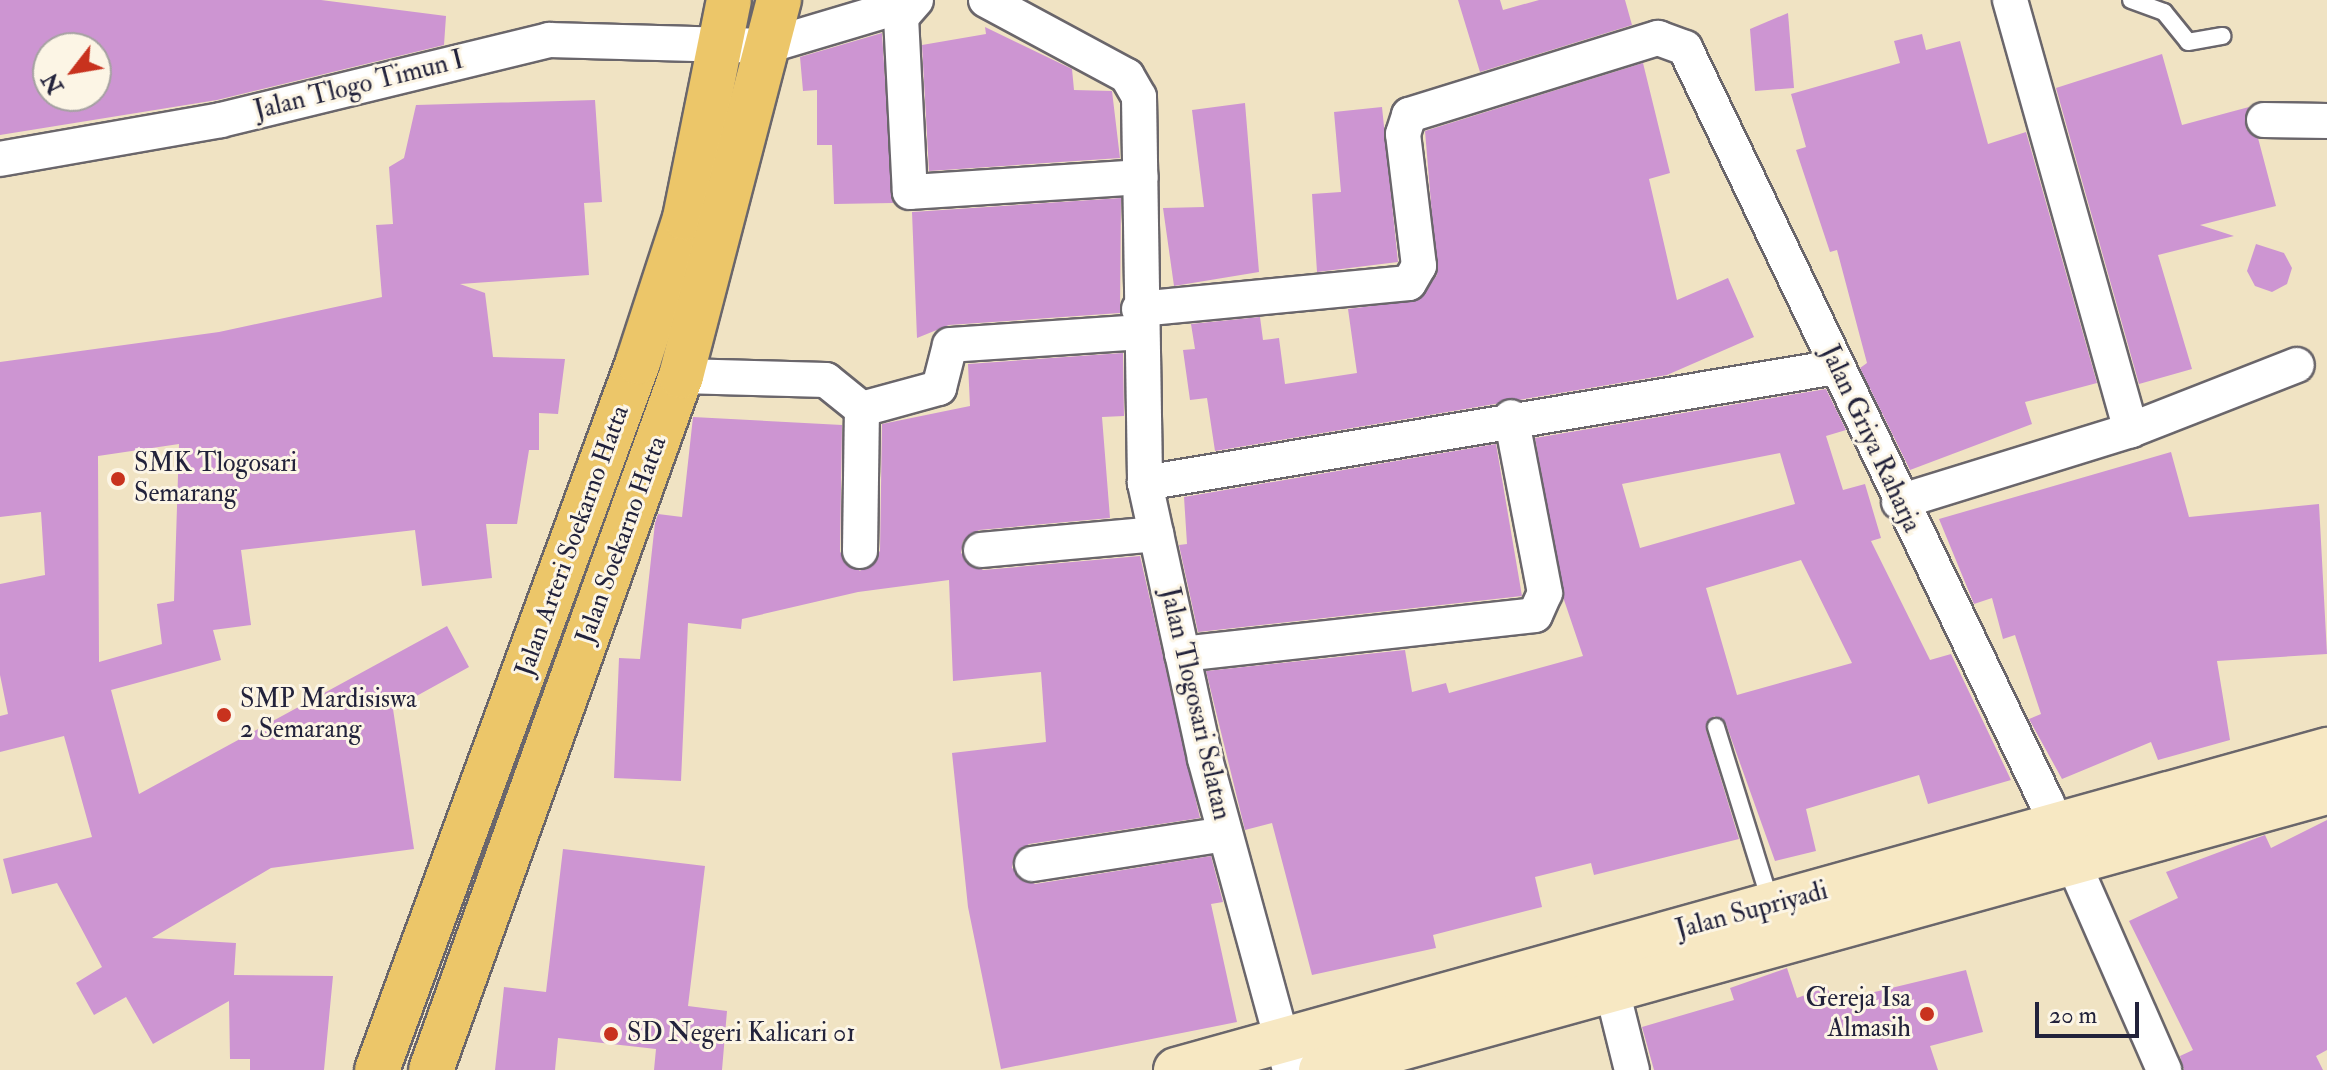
<!DOCTYPE html>
<html>
<head>
<meta charset="utf-8">
<style>
	body { margin:0 }
	#map { position:relative; width:2327px; height:1070px; overflow:hidden; background:#f0e3c3; font-family:"IM FELL Double Pica",serif }
	div>[style] { position:absolute }
	.building>* { inset:0; background:#cd95d2 }
	.roads { filter:drop-shadow(2px 0 #6a666b) drop-shadow(-2px 0 #6a666b) drop-shadow(0 2px #6a666b) drop-shadow(0 -2px #6a666b) }
	.lane>* { height:16px; margin:-8px; padding:0 8px; transform-origin:8px; border-radius:8px; background:#fff }
	.street>* { height:34px; margin:-17px; padding:0 17px; transform-origin:17px; border-radius:17px; background:#fff }
	.secondary>* { height:44px; margin:-22px; padding:0 22px; transform-origin:22px; border-radius:22px; background:#f7e8c3 }
	.primary>* { height:44px; margin:-22px; padding:0 22px; transform-origin:22px; border-radius:22px; background:#ecc669 }
	.dots>* { width:22px; height:22px; translate:-50% -50%; box-sizing:border-box; border:4px solid #fcf5e5; border-radius:50% }
	span { translate:-50% -50%; white-space:nowrap; text-align:center; line-height:1.15; -webkit-text-stroke:6px #fcf5e5; paint-order:stroke }
	.street-label { font-size:26px; color:#22223b }
	.poi-label { font-size:26px; color:#22223b }
	.left { translate:0 -50%; text-align:left }
	.right { translate:-100% -50%; text-align:right }
	.north { position:absolute; left:32px; top:32px; width:80px; height:80px; box-sizing:border-box; background:#fcf5e5; border:2px solid #a5a1a1; border-radius:50%; rotate:239deg; font-size:22px; font-weight:700; line-height:32px; text-align:center; color:#22223b }
	.north::after { content:''; display:block; margin:auto; width:28px; height:36px; background:#c8321e; clip-path:polygon(50% 0,100% 100%,50% 72%,0 100%) }
	.scale { position:absolute; left:2035px; top:1002px; width:104px; height:36px; box-sizing:border-box; border:4px solid #22223b; border-top:0; padding-left:10px; font-size:24px; line-height:28px; white-space:nowrap; color:#22223b; -webkit-text-stroke:6px #fcf5e5; paint-order:stroke }
</style>
</head>
<body>
<div id="map">
	<div class="building">
		<div style="clip-path:polygon(evenodd,0 0,321px 0,446px 16px,444px 45px,217px 100px,0 135px,0 0,48px 48px,96px 48px,96px 96px,48px 96px,48px 48px)"></div>
		<div style="clip-path:polygon(1458px 0,1500px 0,1503px 10px,1539px 0,1625px 0,1632px 25px,1480px 72px)"></div>
		<div style="clip-path:polygon(1788px 13px,1794px 88px,1755px 91px,1750px 29px)"></div>
		<div style="clip-path:polygon(985px 27px,1072px 69px,1074px 90px,1112px 91px,1120px 158px,929px 171px,922px 45px,986px 34px)"></div>
		<div style="clip-path:polygon(882px 33px,893px 203px,834px 204px,832px 145px,817px 145px,817px 90px,803px 91px,800px 57px)"></div>
		<div style="clip-path:polygon(1922px 34px,1926px 50px,1960px 41px,1988px 144px,2026px 132px,2097px 383px,2025px 402px,2032px 424px,1910px 470px,1860px 368px,1867px 363px,1837px 250px,1830px 252px,1796px 150px,1806px 147px,1791px 94px,1900px 63px,1894px 41px)"></div>
		<div style="clip-path:polygon(2162px 54px,2182px 125px,2249px 107px,2246px 129px,2258px 138px,2276px 206px,2200px 225px,2234px 236px,2158px 255px,2192px 369px,2139px 384px,2056px 88px)"></div>
		<div style="clip-path:polygon(1643px 63px,1670px 173px,1649px 179px,1677px 300px,1728px 278px,1754px 337px,1667px 375px,1215px 451px,1207px 398px,1190px 400px,1183px 350px,1195px 349px,1191px 324px,1260px 317px,1263px 340px,1279px 338px,1285px 384px,1357px 373px,1348px 309px,1419px 300px,1437px 275px,1425px 131px)"></div>
		<div style="clip-path:polygon(evenodd,595px 100px,602px 202px,584px 203px,589px 275px,460px 284px,485px 293px,493px 357px,565px 359px,558px 414px,539px 413px,539px 450px,529px 450px,517px 524px,486px 524px,492px 578px,422px 586px,415px 530px,241px 550px,251px 625px,213px 630px,221px 660px,111px 690px,139px 794px,447px 626px,469px 667px,393px 709px,414px 849px,271px 868px,152px 938px,236px 943px,234px 975px,333px 976px,324px 1070px,250px 1070px,250px 1059px,230px 1059px,229px 1001px,153px 1044px,126px 997px,94px 1015px,76px 983px,102px 967px,57px 883px,12px 894px,3px 859px,92px 837px,64px 736px,0 752px,0 716px,8px 714px,0 675px,0 584px,45px 575px,41px 512px,0 517px,0 362px,219px 332px,382px 297px,376px 225px,393px 224px,389px 167px,404px 158px,416px 105px,595px 100px,179px 444px,174px 601px,157px 604px,162px 644px,99px 662px,98px 456px,179px 444px)"></div>
		<div style="clip-path:polygon(1245px 103px,1259px 272px,1174px 286px,1163px 208px,1204px 207px,1192px 110px)"></div>
		<div style="clip-path:polygon(1382px 107px,1398px 262px,1317px 272px,1312px 194px,1341px 192px,1334px 112px)"></div>
		<div style="clip-path:polygon(1121px 198px,1120px 313px,949px 325px,917px 338px,912px 212px)"></div>
		<div style="clip-path:polygon(2256px 244px,2284px 253px,2292px 268px,2287px 284px,2272px 292px,2255px 286px,2247px 271px)"></div>
		<div style="clip-path:polygon(1123px 353px,1124px 416px,1102px 417px,1110px 518px,979px 530px,963px 541px,961px 553px,983px 570px,1140px 556px,1200px 818px,1029px 844px,1014px 856px,1012px 868px,1035px 884px,1211px 856px,1223px 902px,1211px 904px,1237px 1022px,1001px 1069px,968px 907px,952px 753px,1046px 742px,1041px 672px,953px 681px,949px 580px,858px 592px,742px 619px,741px 629px,688px 623px,681px 781px,614px 778px,619px 658px,640px 659px,655px 523px,658px 514px,682px 517px,693px 417px,842px 425px,840px 552px,860px 571px,880px 551px,882px 424px,970px 406px,968px 364px)"></div>
		<div style="clip-path:polygon(evenodd,1826px 389px,1846px 430px,1826px 436px,1843px 490px,1865px 484px,1881px 538px,1871px 541px,1930px 660px,1951px 654px,2011px 780px,1928px 804px,1919px 775px,1806px 809px,1816px 851px,1775px 861px,1726px 724px,1714px 716px,1706px 730px,1739px 839px,1594px 875px,1591px 863px,1535px 877px,1542px 907px,1433px 935px,1436px 948px,1312px 975px,1272px 823px,1245px 830px,1206px 671px,1405px 650px,1412px 692px,1446px 683px,1449px 693px,1583px 656px,1564px 600px,1535px 438px,1826px 389px,1780px 453px,1795px 504px,1640px 548px,1622px 484px,1780px 453px,1826px 389px,1801px 560px,1852px 663px,1737px 695px,1706px 588px,1801px 560px)"></div>
		<div style="clip-path:polygon(1496px 444px,1522px 596px,1198px 632px,1179px 545px,1187px 544px,1184px 497px)"></div>
		<div style="clip-path:polygon(2171px 452px,2189px 517px,2319px 504px,2327px 654px,2217px 661px,2230px 740px,2158px 760px,2151px 742px,2062px 779px,2029px 719px,2041px 714px,2015px 635px,2003px 639px,1992px 598px,1974px 604px,1939px 519px)"></div>
		<div style="clip-path:polygon(2327px 820px,2327px 1050px,2316px 1056px,2323px 1070px,2184px 1070px,2180px 1056px,2193px 1050px,2129px 921px,2178px 898px,2166px 872px,2265px 835px,2271px 848px)"></div>
		<div style="clip-path:polygon(563px 849px,705px 866px,688px 1006px,727px 1011px,722px 1070px,654px 1070px,656px 1049px,558px 1038px,555px 1070px,495px 1070px,504px 987px,546px 992px)"></div>
		<div style="clip-path:polygon(1787px 968px,1797px 998px,1827px 987px,1833px 1002px,1966px 970px,1983px 1032px,1930px 1046px,1938px 1070px,1654px 1070px,1642px 1027px,1734px 1000px,1730px 988px)"></div>
	</div>
	<div class="roads">
		<div class="lane">
			<div style="left:2131px;top:0;width:35px;rotate:20deg"></div>
			<div style="left:2164px;top:12px;width:38px;rotate:51deg"></div>
			<div style="left:2188px;top:42px;width:35px;rotate:-10deg"></div>
			<div style="left:1716px;top:727px;width:185px;rotate:72.7deg"></div>
		</div>
		<div class="street">
			<div style="left:916px;top:0;width:23px;rotate:131deg"></div>
			<div style="left:901px;top:17px;width:175px;rotate:87.1deg"></div>
			<div style="left:910px;top:192px;width:231px;rotate:-3.7deg"></div>
			<div style="left:986px;top:0;width:160px;rotate:28.3deg"></div>
			<div style="left:1127px;top:76px;width:24px;rotate:60deg"></div>
			<div style="left:1139px;top:97px;width:386px;rotate:89.1deg"></div>
			<div style="left:1145px;top:483px;width:282px;rotate:77.7deg"></div>
			<div style="left:1205px;top:759px;width:322px;rotate:74.7deg"></div>
			<div style="left:2010px;top:0;width:447px;rotate:74.3deg"></div>
			<div style="left:2264px;top:120px;width:63px;rotate:0.9deg"></div>
			<div style="left:0;top:159px;width:224px;rotate:-10deg"></div>
			<div style="left:221px;top:120px;width:338px;rotate:-13.7deg"></div>
			<div style="left:549px;top:40px;width:218px;rotate:1.6deg"></div>
			<div style="left:767px;top:46px;width:147px;rotate:-16.6deg"></div>
			<div style="left:1139px;top:309px;width:271px;rotate:-5.5deg"></div>
			<div style="left:1409px;top:283px;width:20px;rotate:-60deg"></div>
			<div style="left:1419px;top:266px;width:133px;rotate:-96.9deg"></div>
			<div style="left:1403px;top:134px;width:20px;rotate:-72deg"></div>
			<div style="left:1409px;top:115px;width:261px;rotate:-17.2deg"></div>
			<div style="left:1658px;top:38px;width:29px;rotate:20deg"></div>
			<div style="left:1685px;top:48px;width:835px;rotate:64.39deg"></div>
			<div style="left:2046px;top:801px;width:294px;rotate:66.3deg"></div>
			<div style="left:681px;top:376px;width:145px;rotate:1.6deg"></div>
			<div style="left:826px;top:380px;width:46px;rotate:38.9deg"></div>
			<div style="left:862px;top:409px;width:80px;rotate:-15.3deg"></div>
			<div style="left:939px;top:388px;width:44px;rotate:-75.7deg"></div>
			<div style="left:950px;top:345px;width:190px;rotate:-3.9deg"></div>
			<div style="left:1145px;top:483px;width:701px;rotate:-9.53deg"></div>
			<div style="left:1899px;top:502px;width:243px;rotate:-17.2deg"></div>
			<div style="left:2131px;top:430px;width:178px;rotate:-21.4deg"></div>
			<div style="left:981px;top:550px;width:176px;rotate:-5.2deg"></div>
			<div style="left:860px;top:551px;width:142px;rotate:-89.2deg"></div>
			<div style="left:1182px;top:654px;width:355px;rotate:-6.3deg"></div>
			<div style="left:1535px;top:615px;width:24px;rotate:-66deg"></div>
			<div style="left:1545px;top:593px;width:179px;rotate:-100.9deg"></div>
			<div style="left:1032px;top:864px;width:195px;rotate:-8.8deg"></div>
			<div style="left:1612px;top:990px;width:82px;rotate:76deg"></div>
		</div>
		<div class="secondary">
			<div style="left:1176px;top:1070px;width:1195px;rotate:-15.54deg"></div>
			<div style="left:1321px;top:1070px;width:1044px;rotate:-15.45deg"></div>
		</div>
		<div class="primary">
			<div style="left:377px;top:1070px;width:755px;rotate:-69.76deg"></div>
			<div style="left:638px;top:362px;width:151px;rotate:-71.9deg"></div>
			<div style="left:685px;top:218px;width:222px;rotate:-78.6deg"></div>
			<div style="left:431px;top:1070px;width:738px;rotate:-70.19deg"></div>
			<div style="left:681px;top:376px;width:389px;rotate:-75.4deg"></div>
		</div>
	</div>
	<div class="dots">
		<div style="left:118px;top:479px;background:#c8321e"></div>
		<div style="left:224px;top:715px;background:#c8321e"></div>
		<div style="left:1927px;top:1014px;background:#c8321e"></div>
		<div style="left:611px;top:1034px;background:#c8321e"></div>
	</div>
	<div class="street-label">
		<span style="left:359px;top:86px;rotate:-14deg">Jalan Tlogo Timun I</span>
		<span style="left:1870px;top:439px;rotate:65deg">Jalan Griya Raharja</span>
		<span style="left:622px;top:540px;rotate:-70deg">Jalan Soekarno Hatta</span>
		<span style="left:573px;top:541px;rotate:-70deg">Jalan Arteri Soekarno Hatta</span>
		<span style="left:1195px;top:704px;rotate:77deg">Jalan Tlogosari Selatan</span>
		<span style="left:1752px;top:911px;rotate:-15deg">Jalan Supriyadi</span>
	</div>
	<div class="poi-label">
		<span class="left" style="left:134px;top:479px">SMK Tlogosari<br>Semarang</span>
		<span class="left" style="left:240px;top:715px">SMP Mardisiswa<br>2 Semarang</span>
		<span class="right" style="left:1911px;top:1014px">Gereja Isa<br>Almasih</span>
		<span class="left" style="left:627px;top:1034px">SD Negeri Kalicari 01</span>
	</div>
	<div class="north">N</div>
	<div class="scale">20 m</div>
</div>
</body>
</html>
